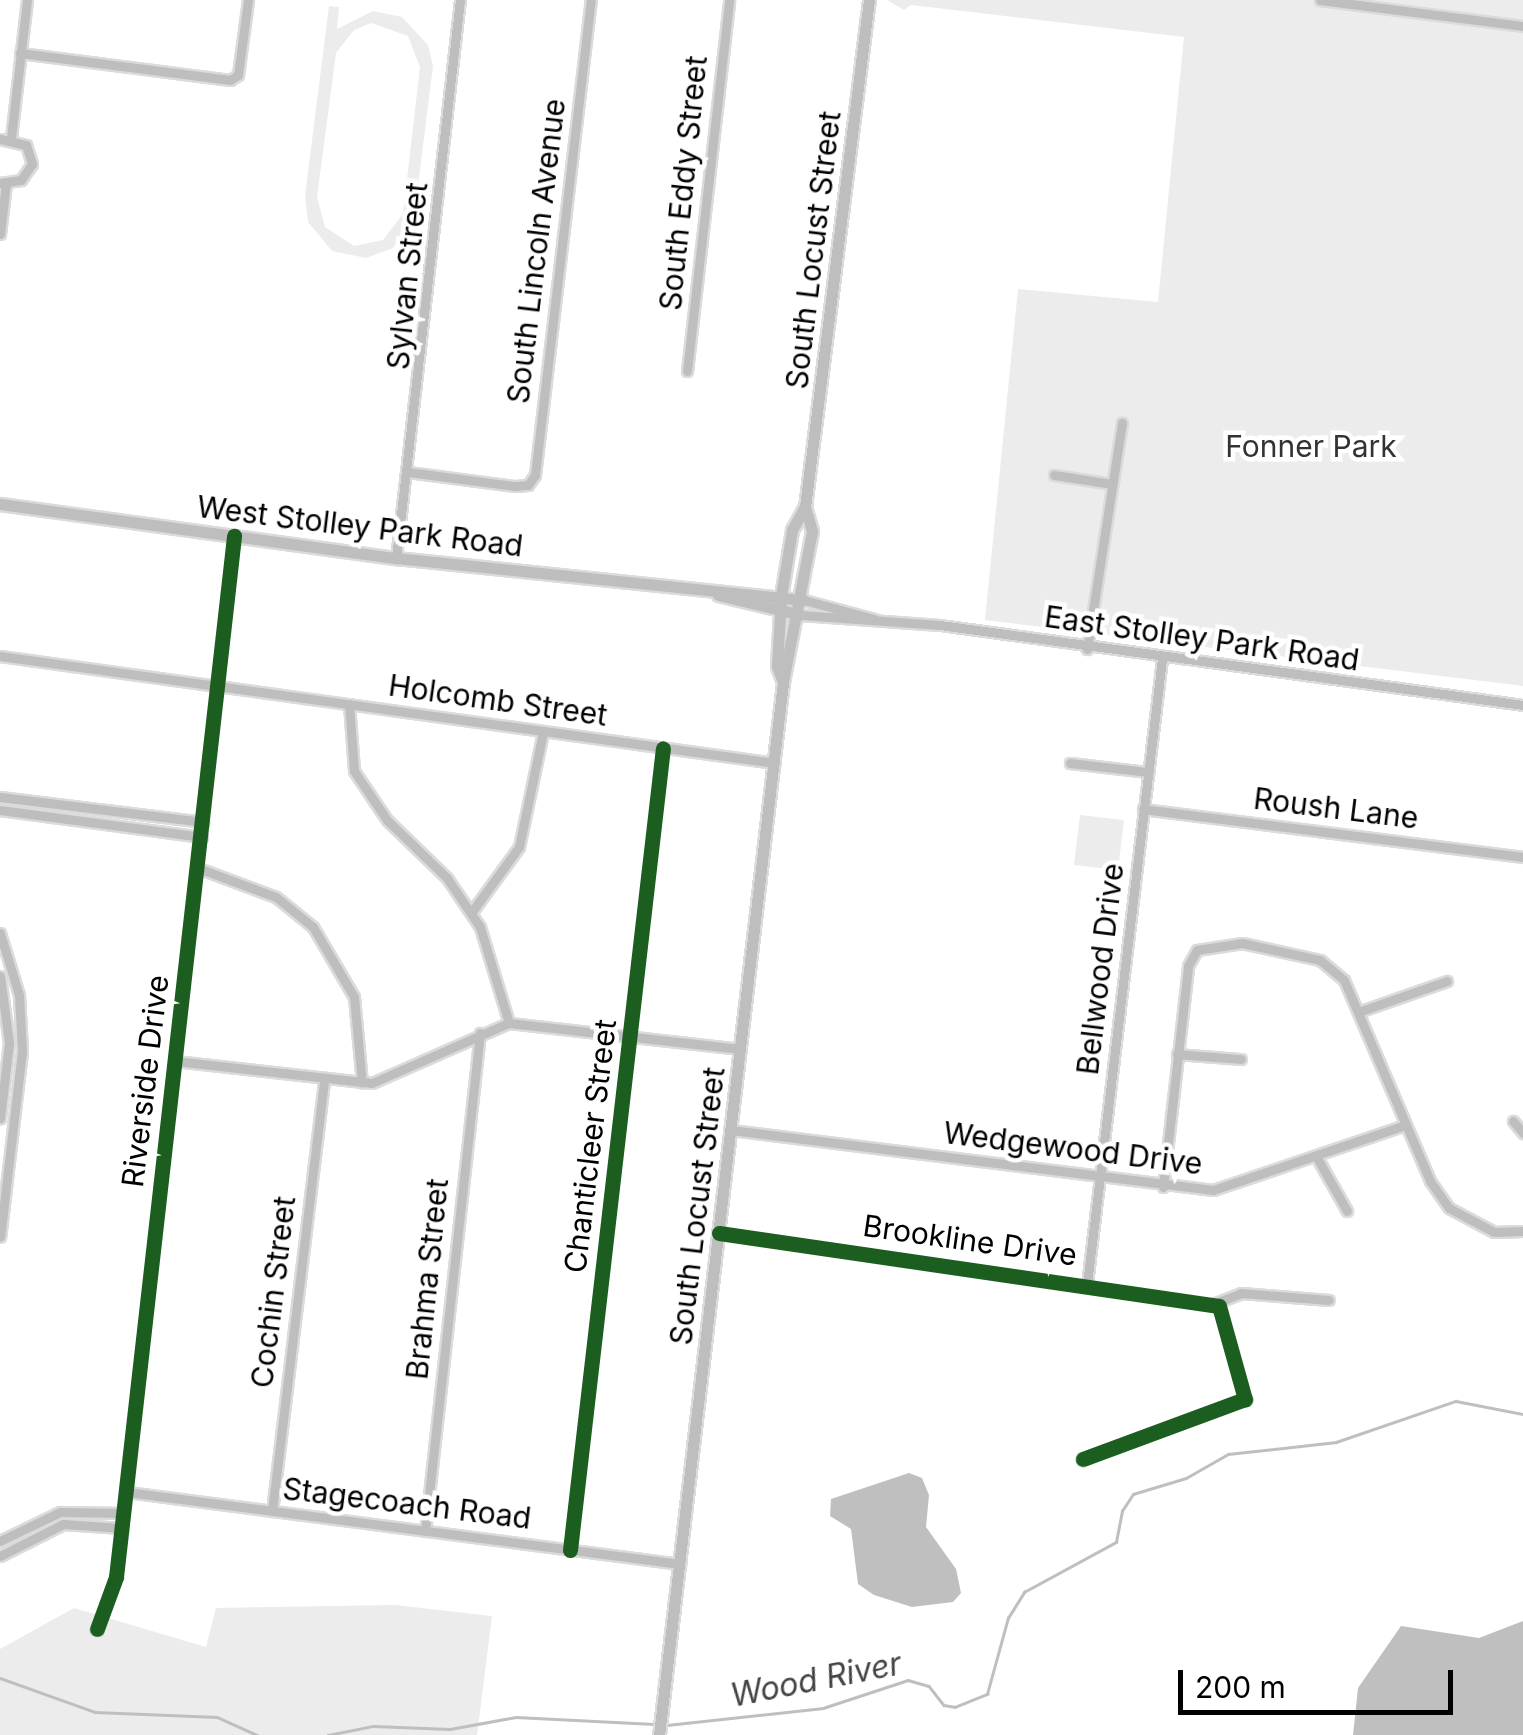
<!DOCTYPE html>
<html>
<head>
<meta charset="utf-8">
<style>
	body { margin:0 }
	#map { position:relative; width:1523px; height:1735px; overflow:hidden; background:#fff; font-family:Inter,sans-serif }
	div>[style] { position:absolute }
	.green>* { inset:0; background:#ececec }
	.water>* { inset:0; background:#bfbfbf }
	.stream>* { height:2.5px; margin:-1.25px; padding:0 1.25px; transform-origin:1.25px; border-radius:1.25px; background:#bfbfbf }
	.roads { filter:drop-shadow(2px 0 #dbdbdb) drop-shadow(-2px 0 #dbdbdb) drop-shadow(0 2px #dbdbdb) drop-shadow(0 -2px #dbdbdb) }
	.minor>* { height:9px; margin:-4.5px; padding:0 4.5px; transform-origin:4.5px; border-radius:4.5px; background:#bebebe }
	.major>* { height:11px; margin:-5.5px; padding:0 5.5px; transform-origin:5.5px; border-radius:5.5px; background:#bebebe }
	.cycleway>* { height:15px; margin:-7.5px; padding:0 7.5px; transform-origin:7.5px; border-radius:7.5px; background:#1b5e20 }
	span { translate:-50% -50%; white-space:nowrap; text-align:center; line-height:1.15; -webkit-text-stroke:9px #fff; paint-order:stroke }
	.street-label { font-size:30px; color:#000 }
	.park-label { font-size:30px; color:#333 }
	.water-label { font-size:32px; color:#444; font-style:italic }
	.scale { position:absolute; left:1178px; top:1670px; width:275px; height:45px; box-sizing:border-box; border:5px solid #000; border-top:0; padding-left:12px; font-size:30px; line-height:35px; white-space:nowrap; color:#000; -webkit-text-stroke:8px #fff; paint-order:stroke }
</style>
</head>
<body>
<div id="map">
	<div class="green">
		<div style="clip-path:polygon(1523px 0,1523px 686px,985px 620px,1018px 289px,1158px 302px,1184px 37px,911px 5px,904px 10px,887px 0)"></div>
		<div style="clip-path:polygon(evenodd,329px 6px,339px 7px,337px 29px,373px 11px,402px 17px,428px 45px,433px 66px,414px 217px,393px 248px,366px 258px,332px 251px,308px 222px,305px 196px,329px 6px,371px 23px,408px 36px,420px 67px,403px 214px,383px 240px,354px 246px,325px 227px,317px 197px,336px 53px,354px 30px,371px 23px)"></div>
		<div style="clip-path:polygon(1080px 815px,1124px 820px,1118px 870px,1074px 865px)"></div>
		<div style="clip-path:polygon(395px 1605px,492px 1616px,477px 1735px,0 1735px,0 1649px,74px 1608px,206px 1647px,216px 1608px)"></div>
	</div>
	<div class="water">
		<div style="clip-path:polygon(909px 1473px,922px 1478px,929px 1495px,926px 1527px,956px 1569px,961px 1593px,953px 1602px,912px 1607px,874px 1595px,858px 1584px,851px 1529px,830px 1516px,831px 1499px)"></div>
		<div style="clip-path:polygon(1523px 1621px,1523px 1735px,1353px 1735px,1358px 1688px,1401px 1626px,1479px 1638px)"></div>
	</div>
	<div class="stream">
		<div style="left:0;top:1678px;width:101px;rotate:19.7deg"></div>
		<div style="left:95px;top:1712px;width:122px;rotate:2.3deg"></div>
		<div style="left:217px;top:1717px;width:44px;rotate:24.2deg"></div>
		<div style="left:667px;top:1725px;width:157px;rotate:-6.2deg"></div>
		<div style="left:823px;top:1708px;width:89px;rotate:-18.2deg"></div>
		<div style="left:908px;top:1680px;width:22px;rotate:16deg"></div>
		<div style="left:929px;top:1686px;width:24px;rotate:52deg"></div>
		<div style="left:944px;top:1705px;width:11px;rotate:10deg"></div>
		<div style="left:955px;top:1707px;width:35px;rotate:-22deg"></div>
		<div style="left:987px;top:1694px;width:79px;rotate:-74.6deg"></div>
		<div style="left:1008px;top:1618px;width:31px;rotate:-58deg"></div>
		<div style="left:1024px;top:1592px;width:105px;rotate:-28.5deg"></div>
		<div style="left:1116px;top:1542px;width:32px;rotate:-79deg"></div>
		<div style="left:1122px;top:1511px;width:20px;rotate:-57deg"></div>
		<div style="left:1133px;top:1494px;width:55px;rotate:-16.8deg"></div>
		<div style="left:1186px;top:1478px;width:48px;rotate:-29.7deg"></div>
		<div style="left:1228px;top:1454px;width:109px;rotate:-6.3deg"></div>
		<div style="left:1336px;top:1442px;width:127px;rotate:-18.9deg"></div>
		<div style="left:1456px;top:1401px;width:68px;rotate:11deg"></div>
		<div style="left:328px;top:1735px;width:46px;rotate:-11.3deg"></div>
		<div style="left:373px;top:1726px;width:77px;rotate:2.2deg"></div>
		<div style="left:450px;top:1729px;width:67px;rotate:-10.3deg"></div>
		<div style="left:516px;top:1717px;width:138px;rotate:2.9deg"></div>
	</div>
	<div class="roads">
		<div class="minor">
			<div style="left:1320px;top:0;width:205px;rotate:7.3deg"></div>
			<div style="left:20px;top:53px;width:212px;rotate:7.3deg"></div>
			<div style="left:230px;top:80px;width:9px;rotate:-32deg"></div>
			<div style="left:238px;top:75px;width:76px;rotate:-82.4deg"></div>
			<div style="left:11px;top:138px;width:139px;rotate:-83.4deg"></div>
			<div style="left:0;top:139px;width:27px;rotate:13deg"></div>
			<div style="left:26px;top:145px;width:20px;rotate:72deg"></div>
			<div style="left:32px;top:164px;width:19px;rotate:125deg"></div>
			<div style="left:21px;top:180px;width:21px;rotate:172deg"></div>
			<div style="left:0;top:234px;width:50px;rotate:-83.2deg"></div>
			<div style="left:687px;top:371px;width:373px;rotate:-83.5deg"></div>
			<div style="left:408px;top:472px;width:108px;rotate:7.5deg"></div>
			<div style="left:515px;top:486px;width:13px;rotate:-4deg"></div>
			<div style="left:528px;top:485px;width:12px;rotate:-55deg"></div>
			<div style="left:535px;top:475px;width:478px;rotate:-83.3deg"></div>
			<div style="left:1054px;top:475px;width:59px;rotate:8.8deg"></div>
			<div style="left:396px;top:558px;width:562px;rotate:-83.46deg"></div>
			<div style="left:804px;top:600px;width:73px;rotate:15.2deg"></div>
			<div style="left:801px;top:615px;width:139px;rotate:4.1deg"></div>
			<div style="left:940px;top:625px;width:588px;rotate:7.81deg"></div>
			<div style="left:1087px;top:649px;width:229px;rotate:-81.2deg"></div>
			<div style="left:0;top:656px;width:782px;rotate:7.86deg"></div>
			<div style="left:349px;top:704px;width:67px;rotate:85.7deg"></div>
			<div style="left:354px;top:771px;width:59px;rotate:56deg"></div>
			<div style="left:387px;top:820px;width:83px;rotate:44deg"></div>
			<div style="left:447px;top:878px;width:59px;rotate:56deg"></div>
			<div style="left:480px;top:927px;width:100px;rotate:73.2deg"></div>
			<div style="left:1070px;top:763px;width:79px;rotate:6.6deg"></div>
			<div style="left:0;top:797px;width:205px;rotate:7deg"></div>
			<div style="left:1143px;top:809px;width:383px;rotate:7.2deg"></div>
			<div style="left:0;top:810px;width:204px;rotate:7.6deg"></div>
			<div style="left:198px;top:868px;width:83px;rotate:20.4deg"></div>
			<div style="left:276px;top:897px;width:48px;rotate:39deg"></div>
			<div style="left:313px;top:927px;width:81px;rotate:59.6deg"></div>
			<div style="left:354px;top:997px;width:86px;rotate:84.7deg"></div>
			<div style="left:471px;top:913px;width:82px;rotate:-54deg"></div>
			<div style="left:519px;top:847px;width:117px;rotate:-78.2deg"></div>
			<div style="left:0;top:933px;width:65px;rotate:73deg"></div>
			<div style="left:19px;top:995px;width:56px;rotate:86.9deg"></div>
			<div style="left:22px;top:1051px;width:187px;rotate:96.7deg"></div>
			<div style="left:0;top:976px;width:68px;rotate:82.3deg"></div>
			<div style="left:9px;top:1043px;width:76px;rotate:96.8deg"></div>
			<div style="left:1361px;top:1011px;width:91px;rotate:-19.2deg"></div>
			<div style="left:1177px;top:1054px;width:64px;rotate:4.5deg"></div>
			<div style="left:175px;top:1061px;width:198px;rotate:6.4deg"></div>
			<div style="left:372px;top:1083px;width:150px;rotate:-23.7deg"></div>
			<div style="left:509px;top:1023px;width:233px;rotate:6.4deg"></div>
			<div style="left:1513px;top:1121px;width:16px;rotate:50deg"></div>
			<div style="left:731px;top:1130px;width:486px;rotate:7.1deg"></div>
			<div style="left:1213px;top:1190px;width:203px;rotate:-18.7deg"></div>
			<div style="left:1316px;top:1156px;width:63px;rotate:60.6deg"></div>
			<div style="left:1163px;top:1187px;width:222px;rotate:-83.5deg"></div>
			<div style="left:1188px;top:966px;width:18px;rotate:-61deg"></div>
			<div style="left:1197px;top:950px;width:46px;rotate:-8.8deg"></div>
			<div style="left:1242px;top:943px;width:80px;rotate:12.3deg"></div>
			<div style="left:1320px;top:960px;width:31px;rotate:40deg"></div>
			<div style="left:1344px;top:980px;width:219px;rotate:66.8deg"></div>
			<div style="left:1430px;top:1181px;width:33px;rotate:55deg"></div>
			<div style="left:1449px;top:1208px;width:51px;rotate:28.1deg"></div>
			<div style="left:1494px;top:1232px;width:29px;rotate:-2deg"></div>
			<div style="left:719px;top:1233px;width:505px;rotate:8.31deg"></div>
			<div style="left:1219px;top:1306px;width:97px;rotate:74.4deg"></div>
			<div style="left:1245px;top:1399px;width:173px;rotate:159.7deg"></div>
			<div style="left:1087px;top:1284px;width:629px;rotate:-83.16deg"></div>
			<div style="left:1213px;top:1304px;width:30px;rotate:-21deg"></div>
			<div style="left:1241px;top:1293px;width:88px;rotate:4.5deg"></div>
			<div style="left:127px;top:1492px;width:558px;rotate:7.42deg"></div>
			<div style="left:272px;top:1511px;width:434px;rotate:-83.1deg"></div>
			<div style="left:425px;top:1531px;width:501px;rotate:-83.7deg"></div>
			<div style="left:0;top:1541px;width:67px;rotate:-25.8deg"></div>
			<div style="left:60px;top:1512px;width:63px;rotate:0.9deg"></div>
			<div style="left:570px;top:1550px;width:807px;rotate:-83.39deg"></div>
			<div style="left:0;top:1556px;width:71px;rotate:-26.9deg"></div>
			<div style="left:63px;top:1524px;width:59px;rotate:3.9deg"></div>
			<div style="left:97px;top:1629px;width:55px;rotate:-69.9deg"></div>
			<div style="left:116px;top:1577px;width:1048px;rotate:-83.53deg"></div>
		</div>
		<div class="major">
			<div style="left:0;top:504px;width:400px;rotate:7.8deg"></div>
			<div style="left:396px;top:558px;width:410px;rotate:5.9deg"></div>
			<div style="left:718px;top:595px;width:85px;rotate:13.5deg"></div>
			<div style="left:783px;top:682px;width:17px;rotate:-111deg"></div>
			<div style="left:777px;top:666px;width:70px;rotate:-86.7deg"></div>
			<div style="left:781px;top:596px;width:67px;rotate:-80.5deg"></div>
			<div style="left:792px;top:530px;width:26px;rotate:-61deg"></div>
			<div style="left:805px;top:507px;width:511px;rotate:-82.81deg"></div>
			<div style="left:659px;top:1735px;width:1060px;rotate:-83.28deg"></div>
			<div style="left:783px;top:682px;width:154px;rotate:-79.1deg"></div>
			<div style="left:812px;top:531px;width:25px;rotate:-106deg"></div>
		</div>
	</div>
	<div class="cycleway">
		<div style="left:719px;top:1233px;width:505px;rotate:8.31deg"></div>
		<div style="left:1219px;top:1306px;width:97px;rotate:74.4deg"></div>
		<div style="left:1245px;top:1399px;width:173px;rotate:159.7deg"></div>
		<div style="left:570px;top:1550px;width:807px;rotate:-83.39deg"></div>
		<div style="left:97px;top:1629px;width:55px;rotate:-69.9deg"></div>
		<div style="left:116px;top:1577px;width:1048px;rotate:-83.53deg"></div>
	</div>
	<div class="street-label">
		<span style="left:683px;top:183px;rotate:-84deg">South Eddy Street</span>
		<span style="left:813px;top:250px;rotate:-83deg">South Locust Street</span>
		<span style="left:536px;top:251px;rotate:-83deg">South Lincoln Avenue</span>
		<span style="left:407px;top:276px;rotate:-84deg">Sylvan Street</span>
		<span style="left:360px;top:526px;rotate:7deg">West Stolley Park Road</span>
		<span style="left:1202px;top:638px;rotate:8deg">East Stolley Park Road</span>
		<span style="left:498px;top:700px;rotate:8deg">Holcomb Street</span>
		<span style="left:1336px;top:808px;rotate:7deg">Roush Lane</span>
		<span style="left:1100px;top:969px;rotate:-83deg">Bellwood Drive</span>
		<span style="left:145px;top:1081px;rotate:-83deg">Riverside Drive</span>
		<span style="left:590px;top:1146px;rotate:-83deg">Chanticleer Street</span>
		<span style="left:1073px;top:1148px;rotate:7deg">Wedgewood Drive</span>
		<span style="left:697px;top:1206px;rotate:-83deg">South Locust Street</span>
		<span style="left:970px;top:1240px;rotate:8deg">Brookline Drive</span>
		<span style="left:427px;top:1279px;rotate:-84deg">Brahma Street</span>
		<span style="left:273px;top:1292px;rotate:-83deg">Cochin Street</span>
		<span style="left:407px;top:1503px;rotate:7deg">Stagecoach Road</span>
	</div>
	<div class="park-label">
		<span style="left:1311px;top:446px">Fonner Park</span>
	</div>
	<div class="water-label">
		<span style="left:816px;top:1680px;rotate:-11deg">Wood River</span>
	</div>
	<div class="scale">200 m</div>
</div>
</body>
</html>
